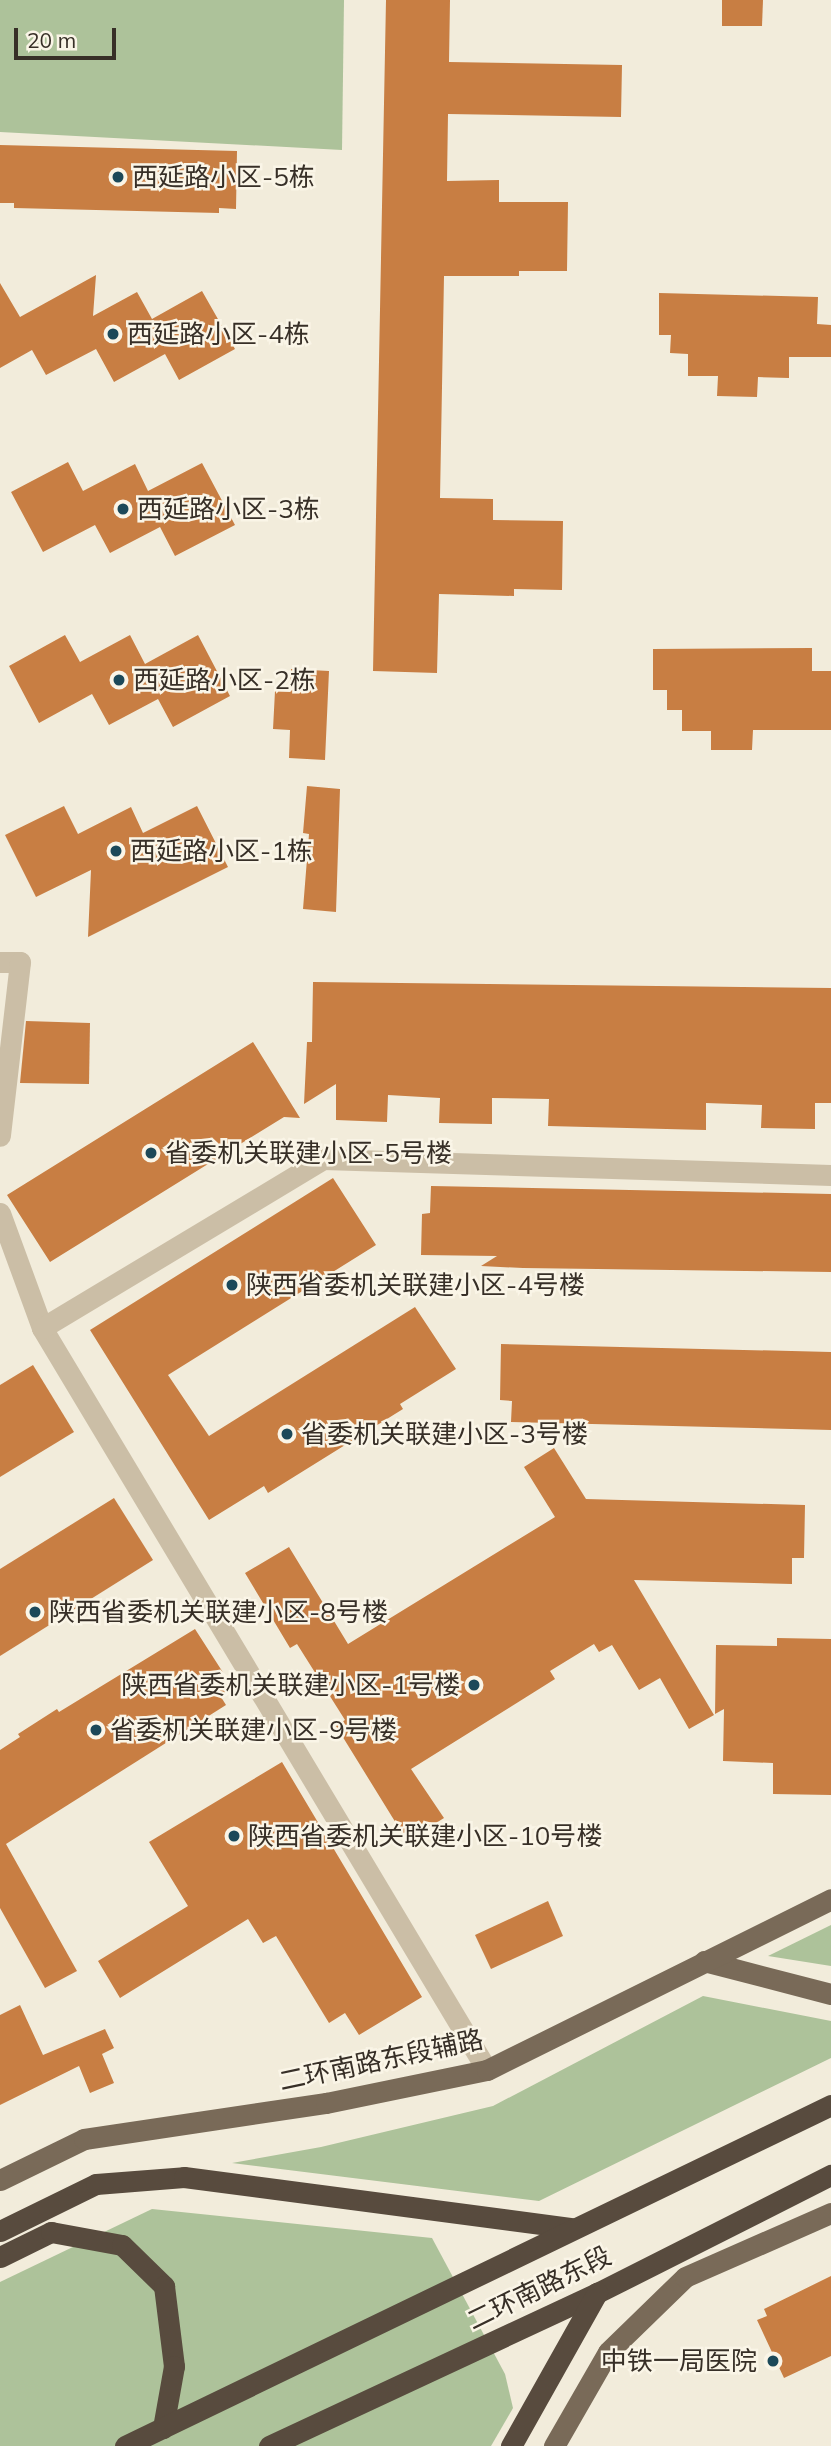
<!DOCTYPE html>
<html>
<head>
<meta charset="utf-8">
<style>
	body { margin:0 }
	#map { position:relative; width:831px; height:2446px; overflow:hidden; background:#f2ecdb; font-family:Mulish,"Noto Sans SC",sans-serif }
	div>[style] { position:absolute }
	.green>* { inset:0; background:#adc29a }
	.building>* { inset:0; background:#c87e43 }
	.minor>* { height:21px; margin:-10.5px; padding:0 10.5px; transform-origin:10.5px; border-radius:10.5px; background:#cbbea6 }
	.major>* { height:21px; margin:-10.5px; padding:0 10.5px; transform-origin:10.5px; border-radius:10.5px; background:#796a58 }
	.highway>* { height:21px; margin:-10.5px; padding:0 10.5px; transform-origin:10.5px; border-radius:10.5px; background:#584b3e }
	.dots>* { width:19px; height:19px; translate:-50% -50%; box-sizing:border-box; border:4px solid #faf5e7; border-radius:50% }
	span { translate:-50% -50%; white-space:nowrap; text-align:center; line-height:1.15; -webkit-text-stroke:5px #faf5e7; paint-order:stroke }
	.poi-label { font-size:26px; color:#372f27 }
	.left { translate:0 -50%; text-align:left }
	.right { translate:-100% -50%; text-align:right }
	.street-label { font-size:26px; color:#372f27 }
	.scale { position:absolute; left:14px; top:28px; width:102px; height:32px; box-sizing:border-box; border:4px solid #372f27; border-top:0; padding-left:9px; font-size:21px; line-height:24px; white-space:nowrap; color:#372f27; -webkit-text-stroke:5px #faf5e7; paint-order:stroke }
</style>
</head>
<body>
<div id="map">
	<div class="green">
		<div style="clip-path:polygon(0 0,344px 0,342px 150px,0 132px)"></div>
		<div style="clip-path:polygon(831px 1925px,831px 1966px,768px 1956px)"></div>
		<div style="clip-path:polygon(703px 1996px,831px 2021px,831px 2058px,539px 2201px,232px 2163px,321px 2147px,493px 2106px)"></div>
		<div style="clip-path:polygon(152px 2209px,432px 2238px,505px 2374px,513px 2408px,491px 2446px,0 2446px,0 2282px)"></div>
	</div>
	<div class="building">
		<div style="clip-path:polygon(386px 0,450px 0,449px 62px,622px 65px,621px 117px,448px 114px,447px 181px,499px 180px,499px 202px,568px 202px,567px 271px,519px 271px,519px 276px,444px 276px,440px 498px,493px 499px,493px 520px,563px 521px,562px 590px,514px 589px,514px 596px,439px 594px,437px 673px,373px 671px)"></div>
		<div style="clip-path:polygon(722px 0,763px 0,762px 26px,722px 26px)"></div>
		<div style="clip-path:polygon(0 145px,237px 151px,236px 209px,219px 208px,219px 213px,14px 208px,14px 203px,0 203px)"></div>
		<div style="clip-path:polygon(96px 275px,93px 316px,137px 292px,152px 319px,202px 291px,235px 349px,179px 380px,165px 354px,114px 382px,96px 349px,46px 375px,32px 350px,0 368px,0 283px,20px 317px)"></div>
		<div style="clip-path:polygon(659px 293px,818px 297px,817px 324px,831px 325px,831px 357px,789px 357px,789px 378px,758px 377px,757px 397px,717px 396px,718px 376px,688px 376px,688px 354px,670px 353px,671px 335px,659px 335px)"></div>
		<div style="clip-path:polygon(68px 462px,83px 491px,135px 464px,148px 491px,202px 463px,235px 525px,175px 556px,160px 527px,110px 553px,95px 525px,43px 552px,11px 492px)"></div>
		<div style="clip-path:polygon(65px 635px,80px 662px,130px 635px,145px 664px,198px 635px,230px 696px,173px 727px,158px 699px,109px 725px,92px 694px,39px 723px,9px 666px)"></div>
		<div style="clip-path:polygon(812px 648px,812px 671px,831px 671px,831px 730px,753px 730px,752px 750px,711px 750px,711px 731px,682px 731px,682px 710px,667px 710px,667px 690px,653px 690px,653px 649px)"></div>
		<div style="clip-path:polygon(291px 669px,329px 671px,325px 760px,289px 758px,290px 730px,273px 729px,275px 691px,290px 692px)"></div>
		<div style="clip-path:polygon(307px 786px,340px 789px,336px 912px,303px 909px,309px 834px,303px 833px)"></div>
		<div style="clip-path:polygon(64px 806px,78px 834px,131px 807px,143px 833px,197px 806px,228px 867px,88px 937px,91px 870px,36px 897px,5px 835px)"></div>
		<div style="clip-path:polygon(313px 982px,831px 988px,831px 1103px,815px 1103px,815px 1129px,761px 1128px,762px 1105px,706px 1103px,706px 1130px,548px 1126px,549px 1099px,492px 1098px,492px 1124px,439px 1123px,440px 1098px,388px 1095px,387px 1122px,336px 1120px,336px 1084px,304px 1104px,307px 1042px,312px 1042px)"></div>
		<div style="clip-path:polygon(26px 1021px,90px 1023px,89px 1084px,20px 1083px)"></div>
		<div style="clip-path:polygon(253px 1042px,300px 1118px,284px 1117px,50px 1262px,7px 1195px)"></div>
		<div style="clip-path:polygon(333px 1178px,376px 1245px,168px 1375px,209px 1436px,415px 1307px,456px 1369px,400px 1404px,403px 1409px,268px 1493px,264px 1486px,209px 1520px,90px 1330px)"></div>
		<div style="clip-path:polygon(431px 1186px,831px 1194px,831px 1272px,523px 1268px,481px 1266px,497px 1256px,421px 1255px,422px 1214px,430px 1213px)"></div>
		<div style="clip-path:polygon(501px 1344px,831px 1352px,831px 1430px,511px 1422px,512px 1401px,500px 1400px)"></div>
		<div style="clip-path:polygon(33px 1365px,74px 1432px,0 1477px,0 1385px)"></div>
		<div style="clip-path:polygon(554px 1448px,586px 1499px,805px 1505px,804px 1558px,792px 1558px,792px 1584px,634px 1580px,714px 1715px,689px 1729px,660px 1678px,639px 1690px,612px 1645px,599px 1652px,594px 1644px,550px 1671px,555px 1679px,411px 1769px,444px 1818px,407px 1841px,336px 1726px,345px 1720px,297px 1644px,290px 1648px,245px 1573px,289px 1547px,348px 1644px,555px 1517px,524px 1467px)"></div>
		<div style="clip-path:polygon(114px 1498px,153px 1560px,0 1656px,0 1569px)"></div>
		<div style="clip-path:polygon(195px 1629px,233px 1688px,221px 1697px,226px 1705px,6px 1844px,77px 1971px,45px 1988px,0 1908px,0 1750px,20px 1737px,18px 1734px,57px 1709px,59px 1712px)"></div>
		<div style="clip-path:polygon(777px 1638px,831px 1639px,831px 1795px,773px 1794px,773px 1763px,723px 1761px,724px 1709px,715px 1714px,716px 1645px,777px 1646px)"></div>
		<div style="clip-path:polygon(282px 1762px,422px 1997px,359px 2035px,345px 2013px,329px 2023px,276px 1936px,263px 1943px,248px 1919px,120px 1998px,98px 1961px,188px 1906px,149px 1842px)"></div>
		<div style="clip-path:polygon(548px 1901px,563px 1936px,491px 1969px,475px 1935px)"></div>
		<div style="clip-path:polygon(20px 2005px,43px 2055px,105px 2029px,114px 2048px,102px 2054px,114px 2083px,90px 2093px,79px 2066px,0 2105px,0 2015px)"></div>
		<div style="clip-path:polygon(831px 2276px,831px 2356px,784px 2378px,757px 2320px,767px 2316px,764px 2309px)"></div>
	</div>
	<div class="minor">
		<div style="left:0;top:962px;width:20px"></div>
		<div style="left:20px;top:962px;width:175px;rotate:96.6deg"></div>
		<div style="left:0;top:1213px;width:122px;rotate:69.9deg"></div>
		<div style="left:42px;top:1328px;width:865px;rotate:59.05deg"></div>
		<div style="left:42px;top:1328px;width:328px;rotate:-31deg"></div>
		<div style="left:323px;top:1159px;width:508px;rotate:1.8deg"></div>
	</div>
	<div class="major">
		<div style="left:704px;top:1961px;width:131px;rotate:14.6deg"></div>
		<div style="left:0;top:2180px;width:93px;rotate:-26deg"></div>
		<div style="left:84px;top:2139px;width:245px;rotate:-8.5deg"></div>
		<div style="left:326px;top:2103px;width:164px;rotate:-11.6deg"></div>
		<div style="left:487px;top:2070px;width:384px;rotate:-26.4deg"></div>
		<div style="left:554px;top:2446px;width:108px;rotate:-60.1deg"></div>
		<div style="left:608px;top:2352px;width:107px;rotate:-44.2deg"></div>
		<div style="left:685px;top:2277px;width:159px;rotate:-23.7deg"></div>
	</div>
	<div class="highway">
		<div style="left:0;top:2231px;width:107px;rotate:-26.1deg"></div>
		<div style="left:96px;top:2184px;width:88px;rotate:-4.5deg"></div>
		<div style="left:184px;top:2177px;width:393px;rotate:7.5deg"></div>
		<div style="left:0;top:2257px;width:57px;rotate:-26.1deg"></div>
		<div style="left:51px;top:2232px;width:72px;rotate:10.4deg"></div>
		<div style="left:122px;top:2245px;width:59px;rotate:44.3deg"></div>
		<div style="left:164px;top:2286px;width:81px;rotate:82.9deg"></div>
		<div style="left:174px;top:2366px;width:63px;rotate:100.1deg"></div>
		<div style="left:125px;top:2446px;width:784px;rotate:-25.78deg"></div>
		<div style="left:269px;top:2446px;width:362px;rotate:-25deg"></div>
		<div style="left:597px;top:2293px;width:262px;rotate:-26.8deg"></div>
		<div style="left:511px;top:2446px;width:176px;rotate:-60.7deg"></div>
	</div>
	<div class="dots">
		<div style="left:118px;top:177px;background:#1c4959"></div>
		<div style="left:113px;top:334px;background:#1c4959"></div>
		<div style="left:123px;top:509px;background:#1c4959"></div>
		<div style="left:119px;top:680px;background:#1c4959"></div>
		<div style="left:116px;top:851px;background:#1c4959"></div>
		<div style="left:151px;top:1153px;background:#1c4959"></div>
		<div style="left:232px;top:1285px;background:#1c4959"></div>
		<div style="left:287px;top:1434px;background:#1c4959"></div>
		<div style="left:35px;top:1612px;background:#1c4959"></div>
		<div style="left:474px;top:1685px;background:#1c4959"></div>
		<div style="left:96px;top:1730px;background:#1c4959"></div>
		<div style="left:234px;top:1836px;background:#1c4959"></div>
		<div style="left:773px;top:2361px;background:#1c4959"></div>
	</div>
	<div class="poi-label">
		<span class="left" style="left:132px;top:177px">西延路小区-5栋</span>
		<span class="left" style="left:127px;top:334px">西延路小区-4栋</span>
		<span class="left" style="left:137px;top:509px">西延路小区-3栋</span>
		<span class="left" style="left:133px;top:680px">西延路小区-2栋</span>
		<span class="left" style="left:130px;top:851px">西延路小区-1栋</span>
		<span class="left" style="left:165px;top:1153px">省委机关联建小区-5号楼</span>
		<span class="left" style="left:246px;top:1285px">陕西省委机关联建小区-4号楼</span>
		<span class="left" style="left:301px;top:1434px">省委机关联建小区-3号楼</span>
		<span class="left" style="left:49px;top:1612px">陕西省委机关联建小区-8号楼</span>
		<span class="right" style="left:460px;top:1685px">陕西省委机关联建小区-1号楼</span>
		<span class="left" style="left:110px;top:1730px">省委机关联建小区-9号楼</span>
		<span class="left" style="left:248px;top:1836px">陕西省委机关联建小区-10号楼</span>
		<span class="right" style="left:757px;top:2361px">中铁一局医院</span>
	</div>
	<div class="street-label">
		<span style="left:381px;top:2060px;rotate:-12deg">二环南路东段辅路</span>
		<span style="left:539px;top:2288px;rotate:-26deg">二环南路东段</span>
	</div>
	<div class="scale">20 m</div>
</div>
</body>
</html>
